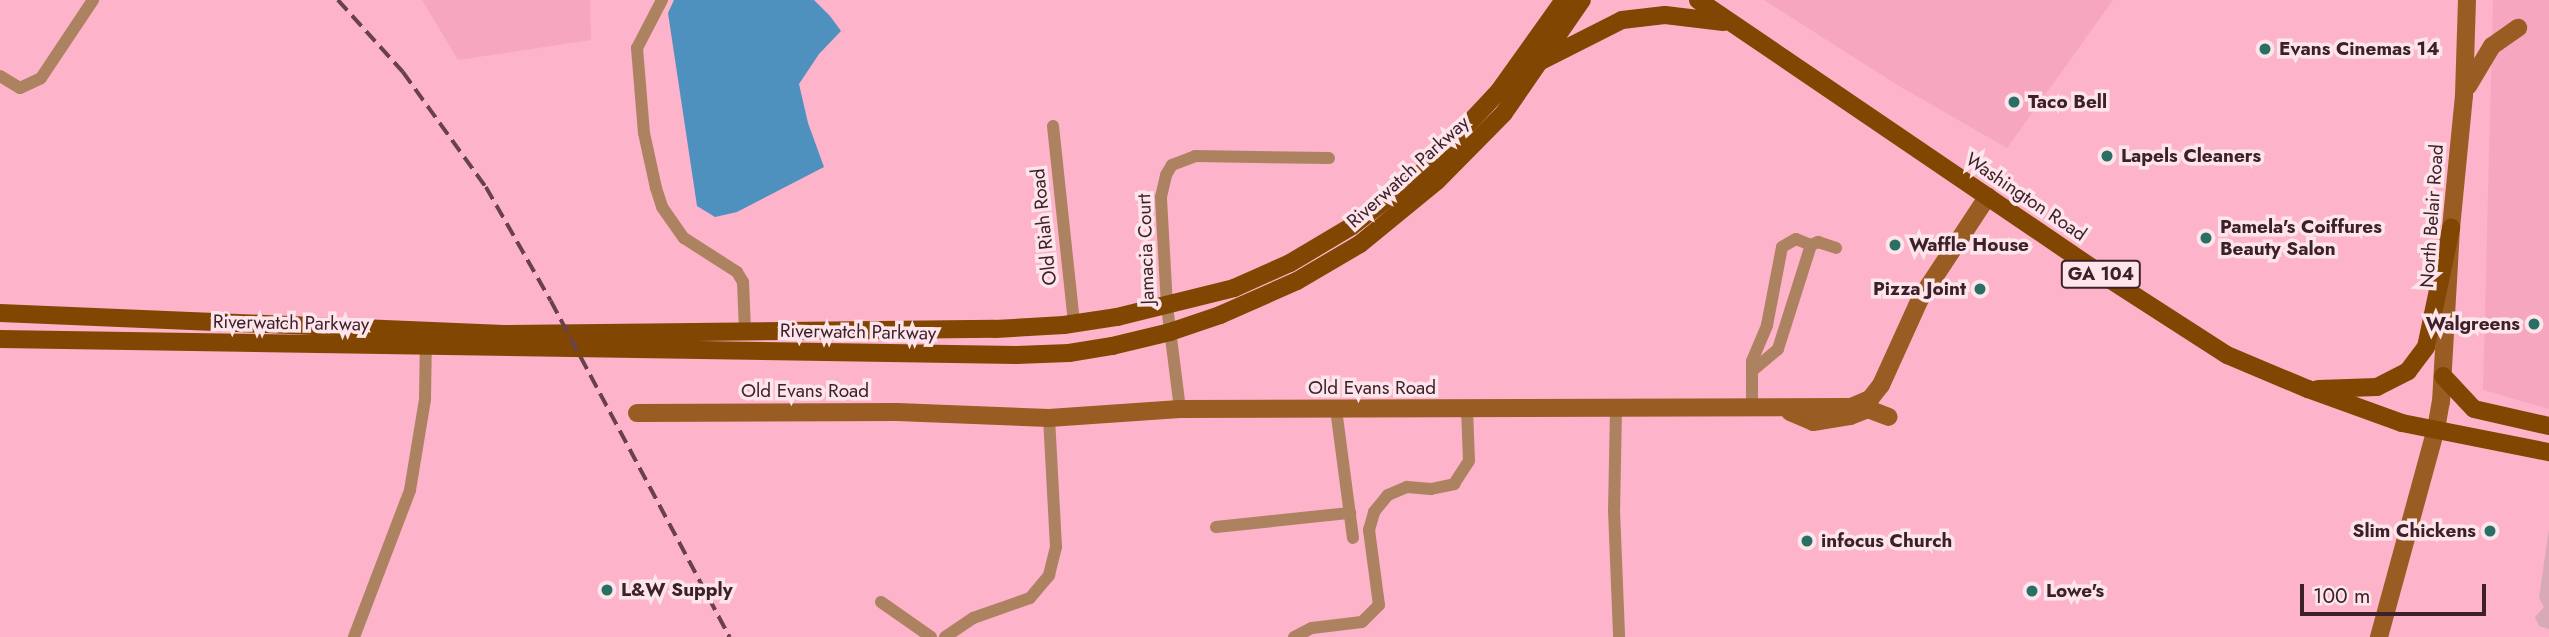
<!DOCTYPE html>
<html>
<head>
<meta charset="utf-8">
<style>
	body { margin:0 }
	#map { position:relative; width:2549px; height:637px; overflow:hidden; background:#fdb3c9; font-family:Jost,sans-serif }
	div>[style] { position:absolute }
	.built>* { inset:0; background:#f7a6bf }
	.green>* { inset:0; background:#d8a9b6 }
	.water>* { inset:0; background:#4e91be }
	.street>* { height:12px; margin:-6px; padding:0 6px; transform-origin:6px; border-radius:6px; background:#ac8260 }
	.secondary>* { height:18px; margin:-9px; padding:0 9px; transform-origin:9px; border-radius:9px; background:#995c23 }
	.primary>* { height:18px; margin:-9px; padding:0 9px; transform-origin:9px; border-radius:9px; background:#814602 }
	.rail>* { height:3.5px; margin-top:-1.75px; transform-origin:0; background:repeating-linear-gradient(90deg,#68414d 0 14px,transparent 0 21px) }
	.dots>* { width:19px; height:19px; translate:-50% -50%; box-sizing:border-box; border:4px solid #fde5eb; border-radius:50% }
	span { translate:-50% -50%; white-space:nowrap; text-align:center; line-height:1.15; -webkit-text-stroke:7px #fde5eb; paint-order:stroke }
	.shield-label span { padding:2px 5px; background:#fde5eb; border:2px solid; border-radius:5px; -webkit-text-stroke-width:0 }
	.shield-label { font-size:18px; color:#3d212a; font-weight:700 }
	.poi-label { font-size:19px; color:#3d212a; font-weight:700 }
	.left { translate:0 -50%; text-align:left }
	.right { translate:-100% -50%; text-align:right }
	.street-label { font-size:19px; color:#3d212a }
	.scale { position:absolute; left:2300px; top:584px; width:186px; height:32px; box-sizing:border-box; border:4px solid #3d212a; border-top:0; padding-left:9px; font-size:21px; line-height:24px; white-space:nowrap; color:#3d212a; -webkit-text-stroke:5px #fde5eb; paint-order:stroke }
</style>
</head>
<body>
<div id="map">
	<div class="built">
		<div style="clip-path:polygon(422px 0,590px 0,591px 40px,458px 60px)"></div>
		<div style="clip-path:polygon(1764px 0,2113px 0,2007px 148px,1899px 86px)"></div>
		<div style="clip-path:polygon(2493px 0,2549px 0,2549px 409px,2483px 390px)"></div>
	</div>
	<div class="green">
		<div style="clip-path:polygon(2549px 529px,2549px 629px,2539px 626px,2535px 617px,2544px 607px,2539px 598px)"></div>
	</div>
	<div class="water">
		<div style="clip-path:polygon(674px 0,814px 0,830px 16px,841px 31px,819px 54px,799px 84px,808px 123px,824px 167px,737px 212px,715px 217px,697px 206px,668px 13px)"></div>
	</div>
	<div class="street">
		<div style="left:662px;top:0;width:54px;rotate:117.5deg"></div>
		<div style="left:637px;top:48px;width:85px;rotate:85.3deg"></div>
		<div style="left:644px;top:133px;width:56px;rotate:77.7deg"></div>
		<div style="left:656px;top:188px;width:20px;rotate:72deg"></div>
		<div style="left:662px;top:207px;width:38px;rotate:55deg"></div>
		<div style="left:684px;top:238px;width:63px;rotate:32.7deg"></div>
		<div style="left:737px;top:272px;width:12px;rotate:59deg"></div>
		<div style="left:743px;top:282px;width:48px;rotate:87.6deg"></div>
		<div style="left:0;top:76px;width:23px;rotate:31deg"></div>
		<div style="left:20px;top:88px;width:23px;rotate:-25deg"></div>
		<div style="left:41px;top:78px;width:94px;rotate:-56.3deg"></div>
		<div style="left:1053px;top:126px;width:198px;rotate:83.9deg"></div>
		<div style="left:1752px;top:371px;width:10px;rotate:-90deg"></div>
		<div style="left:1752px;top:361px;width:39px;rotate:-67deg"></div>
		<div style="left:1767px;top:325px;width:79px;rotate:-79.1deg"></div>
		<div style="left:1782px;top:247px;width:16px;rotate:-30deg"></div>
		<div style="left:1796px;top:239px;width:16px;rotate:22deg"></div>
		<div style="left:1180px;top:409px;width:104px;rotate:-97.2deg"></div>
		<div style="left:1167px;top:306px;width:109px;rotate:-93.2deg"></div>
		<div style="left:1161px;top:197px;width:23px;rotate:-77deg"></div>
		<div style="left:1166px;top:175px;width:12px;rotate:-59deg"></div>
		<div style="left:1172px;top:165px;width:25px;rotate:-21deg"></div>
		<div style="left:1195px;top:156px;width:134px;rotate:0.9deg"></div>
		<div style="left:1336px;top:409px;width:130px;rotate:82.5deg"></div>
		<div style="left:1616px;top:409px;width:101px;rotate:91.1deg"></div>
		<div style="left:1614px;top:510px;width:127px;rotate:87.7deg"></div>
		<div style="left:1752px;top:409px;width:38px;rotate:-90deg"></div>
		<div style="left:1752px;top:371px;width:34px;rotate:-40deg"></div>
		<div style="left:1778px;top:349px;width:109px;rotate:-72.4deg"></div>
		<div style="left:1811px;top:245px;width:8px;rotate:-23deg"></div>
		<div style="left:1818px;top:242px;width:19px;rotate:18deg"></div>
		<div style="left:1216px;top:527px;width:135px;rotate:-6deg"></div>
		<div style="left:881px;top:602px;width:61px;rotate:35deg"></div>
		<div style="left:354px;top:637px;width:157px;rotate:-69.1deg"></div>
		<div style="left:410px;top:490px;width:92px;rotate:-80.6deg"></div>
		<div style="left:425px;top:399px;width:61px;rotate:-89.1deg"></div>
		<div style="left:945px;top:637px;width:34px;rotate:-34deg"></div>
		<div style="left:973px;top:618px;width:60px;rotate:-19.3deg"></div>
		<div style="left:1030px;top:598px;width:30px;rotate:-50deg"></div>
		<div style="left:1049px;top:575px;width:29px;rotate:-76deg"></div>
		<div style="left:1056px;top:547px;width:129px;rotate:-93.1deg"></div>
		<div style="left:1294px;top:637px;width:20px;rotate:-27deg"></div>
		<div style="left:1312px;top:628px;width:50px;rotate:-6.8deg"></div>
		<div style="left:1362px;top:622px;width:24px;rotate:-45deg"></div>
		<div style="left:1379px;top:605px;width:76px;rotate:-97.6deg"></div>
		<div style="left:1369px;top:530px;width:19px;rotate:-74deg"></div>
		<div style="left:1374px;top:512px;width:22px;rotate:-51deg"></div>
		<div style="left:1388px;top:495px;width:21px;rotate:-23deg"></div>
		<div style="left:1407px;top:487px;width:24px;rotate:5deg"></div>
		<div style="left:1431px;top:489px;width:24px;rotate:-12deg"></div>
		<div style="left:1454px;top:484px;width:27px;rotate:-57deg"></div>
		<div style="left:1469px;top:461px;width:52px;rotate:-92.2deg"></div>
	</div>
	<div class="secondary">
		<div style="left:2468px;top:86px;width:47px;rotate:-59deg"></div>
		<div style="left:2492px;top:46px;width:32px;rotate:-35deg"></div>
		<div style="left:1790px;top:412px;width:25px;rotate:23deg"></div>
		<div style="left:1813px;top:422px;width:37px;rotate:-9deg"></div>
		<div style="left:1850px;top:416px;width:19px;rotate:-21deg"></div>
		<div style="left:1868px;top:409px;width:22px;rotate:21deg"></div>
		<div style="left:637px;top:413px;width:260px;rotate:-0.2deg"></div>
		<div style="left:897px;top:412px;width:152px;rotate:2.3deg"></div>
		<div style="left:1049px;top:418px;width:131px;rotate:-3.9deg"></div>
		<div style="left:1180px;top:409px;width:671px;rotate:-0.17deg"></div>
		<div style="left:1851px;top:407px;width:21px;rotate:-23deg"></div>
		<div style="left:1870px;top:399px;width:18px;rotate:-52deg"></div>
		<div style="left:1881px;top:385px;width:94px;rotate:-65.6deg"></div>
		<div style="left:1920px;top:299px;width:123px;rotate:-56.6deg"></div>
		<div style="left:2379px;top:637px;width:216px;rotate:-74.7deg"></div>
		<div style="left:2436px;top:429px;width:27px;rotate:-80deg"></div>
		<div style="left:2441px;top:402px;width:174px;rotate:-86.7deg"></div>
		<div style="left:2451px;top:228px;width:134px;rotate:-84.4deg"></div>
		<div style="left:2464px;top:95px;width:95px;rotate:-88.2deg"></div>
	</div>
	<div class="primary">
		<div style="left:1698px;top:0;width:480px;rotate:34.2deg"></div>
		<div style="left:2095px;top:270px;width:157px;rotate:32.8deg"></div>
		<div style="left:2227px;top:355px;width:88px;rotate:22.8deg"></div>
		<div style="left:2308px;top:389px;width:100px;rotate:19.9deg"></div>
		<div style="left:2402px;top:423px;width:150px;rotate:11.2deg"></div>
		<div style="left:1539px;top:62px;width:93px;rotate:-26.8deg"></div>
		<div style="left:1622px;top:20px;width:43px;rotate:-6.6deg"></div>
		<div style="left:1665px;top:15px;width:59px;rotate:6.8deg"></div>
		<div style="left:0;top:313px;width:504px;rotate:2.39deg"></div>
		<div style="left:504px;top:334px;width:491px;rotate:-0.6deg"></div>
		<div style="left:995px;top:329px;width:69px;rotate:-3.3deg"></div>
		<div style="left:1064px;top:325px;width:54px;rotate:-8.6deg"></div>
		<div style="left:1117px;top:317px;width:121px;rotate:-13.9deg"></div>
		<div style="left:1234px;top:288px;width:61px;rotate:-24.1deg"></div>
		<div style="left:1290px;top:263px;width:72px;rotate:-30.8deg"></div>
		<div style="left:1352px;top:226px;width:95px;rotate:-37.7deg"></div>
		<div style="left:1427px;top:168px;width:105px;rotate:-46.9deg"></div>
		<div style="left:1499px;top:91px;width:112px;rotate:-54.5deg"></div>
		<div style="left:0;top:339px;width:1016px;rotate:0.9deg"></div>
		<div style="left:1016px;top:355px;width:53px;rotate:-2.2deg"></div>
		<div style="left:1069px;top:353px;width:44px;rotate:-9.2deg"></div>
		<div style="left:1112px;top:346px;width:60px;rotate:-13.6deg"></div>
		<div style="left:1170px;top:332px;width:53px;rotate:-18.8deg"></div>
		<div style="left:1220px;top:315px;width:84px;rotate:-23.8deg"></div>
		<div style="left:1297px;top:281px;width:73px;rotate:-30.4deg"></div>
		<div style="left:1360px;top:244px;width:99px;rotate:-39.3deg"></div>
		<div style="left:1437px;top:181px;width:95px;rotate:-45.4deg"></div>
		<div style="left:1504px;top:113px;width:137px;rotate:-55.4deg"></div>
		<div style="left:2443px;top:376px;width:45px;rotate:46.8deg"></div>
		<div style="left:2474px;top:409px;width:77px;rotate:12.8deg"></div>
		<div style="left:2318px;top:389px;width:59px;rotate:-1.9deg"></div>
		<div style="left:2377px;top:387px;width:35px;rotate:-27deg"></div>
		<div style="left:2408px;top:371px;width:30px;rotate:-53deg"></div>
		<div style="left:2426px;top:347px;width:122px;rotate:-78.1deg"></div>
	</div>
	<div class="rail">
		<div style="left:338px;top:0;width:97px;rotate:47.9deg"></div>
		<div style="left:403px;top:72px;width:142px;rotate:54.2deg"></div>
		<div style="left:486px;top:187px;width:131px;rotate:60.3deg"></div>
		<div style="left:551px;top:301px;width:381px;rotate:62deg"></div>
	</div>
	<div class="dots">
		<div style="left:2265px;top:49px;background:#2a6f63"></div>
		<div style="left:2014px;top:102px;background:#2a6f63"></div>
		<div style="left:2107px;top:156px;background:#2a6f63"></div>
		<div style="left:2206px;top:238px;background:#2a6f63"></div>
		<div style="left:1895px;top:245px;background:#2a6f63"></div>
		<div style="left:1980px;top:289px;background:#2a6f63"></div>
		<div style="left:2534px;top:324px;background:#2a6f63"></div>
		<div style="left:2490px;top:531px;background:#2a6f63"></div>
		<div style="left:1807px;top:541px;background:#2a6f63"></div>
		<div style="left:607px;top:590px;background:#2a6f63"></div>
		<div style="left:2032px;top:591px;background:#2a6f63"></div>
	</div>
	<div class="shield-label">
		<span style="left:2101px;top:274px">GA 104</span>
	</div>
	<div class="poi-label">
		<span class="left" style="left:2279px;top:49px">Evans Cinemas 14</span>
		<span class="left" style="left:2028px;top:102px">Taco Bell</span>
		<span class="left" style="left:2121px;top:156px">Lapels Cleaners</span>
		<span class="left" style="left:2220px;top:238px">Pamela's Coiffures<br>Beauty Salon</span>
		<span class="left" style="left:1909px;top:245px">Waffle House</span>
		<span class="right" style="left:1966px;top:289px">Pizza Joint</span>
		<span class="right" style="left:2520px;top:324px">Walgreens</span>
		<span class="right" style="left:2476px;top:531px">Slim Chickens</span>
		<span class="left" style="left:1821px;top:541px">infocus Church</span>
		<span class="left" style="left:621px;top:590px">L&amp;W Supply</span>
		<span class="left" style="left:2046px;top:591px">Lowe's</span>
	</div>
	<div class="street-label">
		<span style="left:1408px;top:172px;rotate:-42deg">Riverwatch Parkway</span>
		<span style="left:2026px;top:197px;rotate:34deg">Washington Road</span>
		<span style="left:2432px;top:216px;rotate:-86deg">North Belair Road</span>
		<span style="left:1044px;top:227px;rotate:-96deg">Old Riah Road</span>
		<span style="left:1146px;top:249px;rotate:-92deg">Jamacia Court</span>
		<span style="left:291px;top:323px;rotate:1deg">Riverwatch Parkway</span>
		<span style="left:858px;top:332px;rotate:1deg">Riverwatch Parkway</span>
		<span style="left:1372px;top:388px">Old Evans Road</span>
		<span style="left:805px;top:391px">Old Evans Road</span>
	</div>
	<div class="scale">100 m</div>
</div>
</body>
</html>
